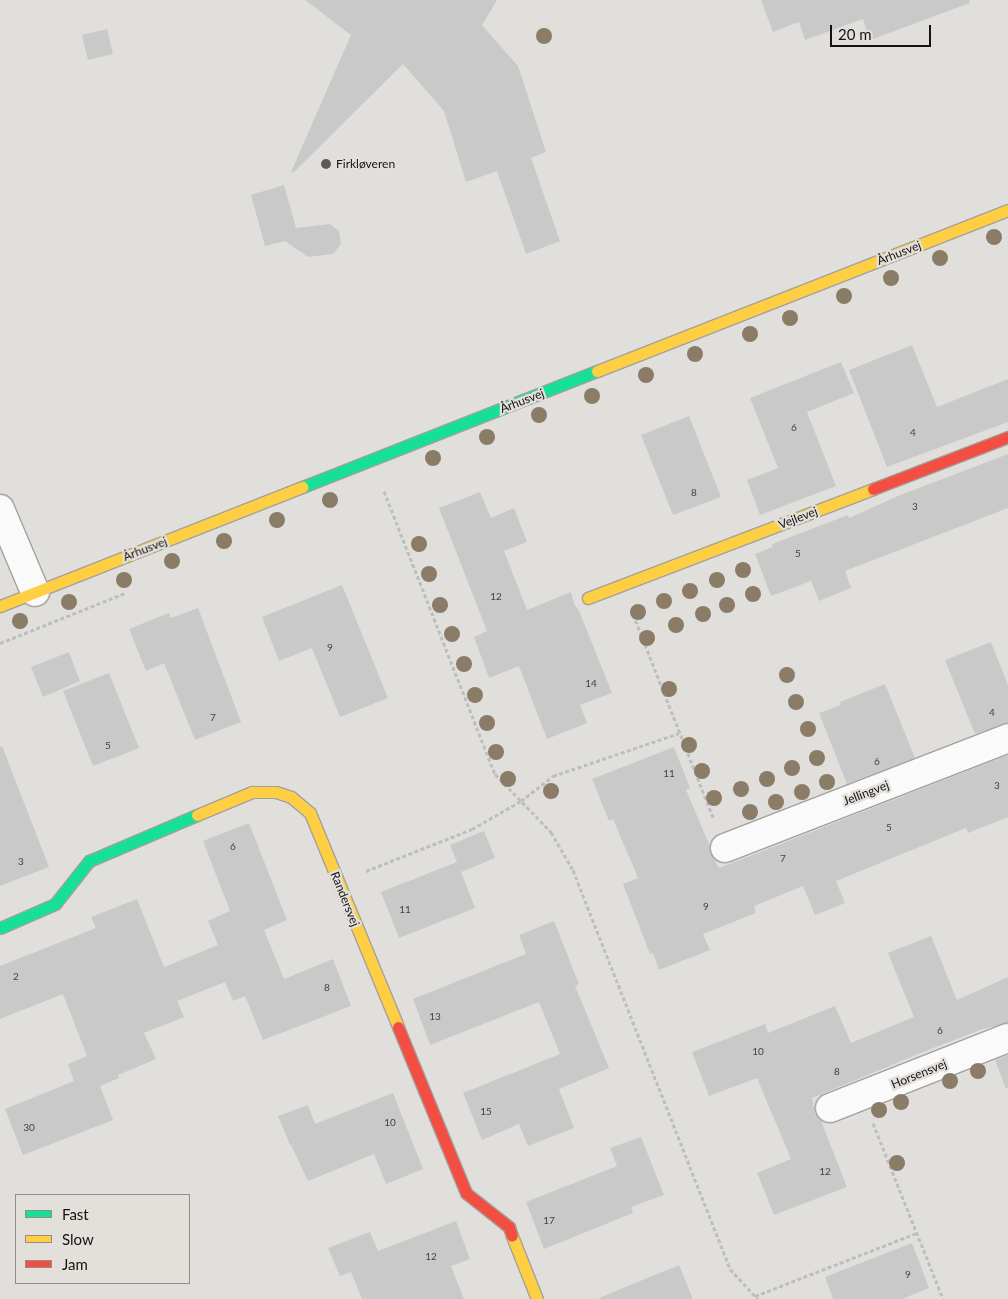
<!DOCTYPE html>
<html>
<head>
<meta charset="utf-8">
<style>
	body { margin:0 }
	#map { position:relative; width:1008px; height:1299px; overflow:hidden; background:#e1dfdc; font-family:Lato,sans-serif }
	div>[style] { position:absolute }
	.building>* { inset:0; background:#cac9c9 }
	.path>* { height:3px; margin-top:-1.5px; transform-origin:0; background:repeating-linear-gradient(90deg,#bebebd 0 4px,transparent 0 6.5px) }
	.roads { filter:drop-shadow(1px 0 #a3a19f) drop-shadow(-1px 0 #a3a19f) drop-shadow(0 1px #a3a19f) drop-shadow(0 -1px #a3a19f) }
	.street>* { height:28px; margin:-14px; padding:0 14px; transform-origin:14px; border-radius:14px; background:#fafafa }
	.fast>* { height:11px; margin:-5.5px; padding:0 5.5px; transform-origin:5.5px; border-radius:5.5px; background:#16e098 }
	.slow>* { height:11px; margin:-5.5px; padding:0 5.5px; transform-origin:5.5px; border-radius:5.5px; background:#ffcf43 }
	.jam>* { height:11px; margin:-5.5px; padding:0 5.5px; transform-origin:5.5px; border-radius:5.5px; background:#f24e42 }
	.trees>* { width:16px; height:16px; margin:-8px; border-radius:50%; background:#8a7c67 }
	.dots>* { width:14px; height:14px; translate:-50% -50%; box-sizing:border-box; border:2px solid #e3dfda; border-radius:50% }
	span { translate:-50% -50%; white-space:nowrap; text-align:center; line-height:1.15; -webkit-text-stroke:4.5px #e3dfda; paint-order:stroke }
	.number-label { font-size:10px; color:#434241 }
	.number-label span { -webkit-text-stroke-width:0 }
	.poi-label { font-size:12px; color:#151312 }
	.left { translate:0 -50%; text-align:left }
	.street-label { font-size:12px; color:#151312 }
	.legend { position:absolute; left:15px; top:1194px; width:175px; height:90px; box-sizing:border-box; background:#e3dfda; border:1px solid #918d8a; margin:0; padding:6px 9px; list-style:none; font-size:15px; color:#151312 }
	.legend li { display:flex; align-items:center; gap:10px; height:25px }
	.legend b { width:25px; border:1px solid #918d8a }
	.scale { position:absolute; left:830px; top:25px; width:101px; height:22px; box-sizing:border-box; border:2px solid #151312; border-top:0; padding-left:6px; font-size:15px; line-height:18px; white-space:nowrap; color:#151312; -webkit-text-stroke:4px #e3dfda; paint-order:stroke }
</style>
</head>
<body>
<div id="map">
	<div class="building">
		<div style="clip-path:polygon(305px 0,497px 0,482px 25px,518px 66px,546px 152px,531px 158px,560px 241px,526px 254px,497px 171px,466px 182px,444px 111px,403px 64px,293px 173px,291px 172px,351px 35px)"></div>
		<div style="clip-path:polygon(761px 0,969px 0,970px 3px,870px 40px,863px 19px,805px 40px,799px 22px,773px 32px)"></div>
		<div style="clip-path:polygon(107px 29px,113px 54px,88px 60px,82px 35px)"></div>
		<div style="clip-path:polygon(284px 185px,296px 228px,330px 224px,339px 231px,341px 244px,333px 254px,308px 257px,285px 241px,265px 246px,251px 195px)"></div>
		<div style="clip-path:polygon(912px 345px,937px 407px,1008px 379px,1008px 422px,887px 467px,849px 370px)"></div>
		<div style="clip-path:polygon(841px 362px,854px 393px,807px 412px,836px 486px,760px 515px,747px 480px,778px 468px,750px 398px)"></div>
		<div style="clip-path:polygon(689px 416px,721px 497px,673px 515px,641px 435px)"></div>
		<div style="clip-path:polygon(1008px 454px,1008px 508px,845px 571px,851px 588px,819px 601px,811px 581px,771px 596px,755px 554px,773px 547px,772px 544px,848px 515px,849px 518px,898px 496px)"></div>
		<div style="clip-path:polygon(480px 492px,491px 518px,514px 508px,527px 542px,504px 551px,527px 610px,571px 592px,574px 604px,579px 611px,612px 693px,580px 705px,587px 723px,547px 739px,519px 666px,489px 678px,474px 637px,487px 631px,439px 508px)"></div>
		<div style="clip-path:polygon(342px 585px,388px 698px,340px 717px,312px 648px,279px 661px,262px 617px)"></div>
		<div style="clip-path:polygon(198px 608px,241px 722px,195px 740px,164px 663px,146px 671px,129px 629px,169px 613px,171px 618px)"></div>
		<div style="clip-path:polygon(991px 642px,1008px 685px,1008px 723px,975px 734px,945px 660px)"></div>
		<div style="clip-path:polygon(69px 652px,80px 681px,43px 697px,31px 667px)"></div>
		<div style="clip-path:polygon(109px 673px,139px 748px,93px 766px,63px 691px)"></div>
		<div style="clip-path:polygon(885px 684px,915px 758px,847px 784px,819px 713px,841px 705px,840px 702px)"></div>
		<div style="clip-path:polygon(2px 746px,49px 867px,0 886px,0 747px)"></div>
		<div style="clip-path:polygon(674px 747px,690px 788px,686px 790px,710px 846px,711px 854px,719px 868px,1008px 755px,1008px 817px,968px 833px,966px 828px,836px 881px,845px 903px,815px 915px,803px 886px,754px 906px,756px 913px,703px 934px,710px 950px,659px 970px,653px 953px,650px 954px,623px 884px,638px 878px,613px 819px,609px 821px,592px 779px)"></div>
		<div style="clip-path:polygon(249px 823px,287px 920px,264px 930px,284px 979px,333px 959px,351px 1006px,263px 1040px,245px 996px,233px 1001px,225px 982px,177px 1001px,184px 1017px,144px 1033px,156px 1059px,118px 1075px,119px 1078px,100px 1086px,113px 1120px,23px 1155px,5px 1109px,74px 1081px,68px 1064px,87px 1056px,63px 994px,0 1019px,0 966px,96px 928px,91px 917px,137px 899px,164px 967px,218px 945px,208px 921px,230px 911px,203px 841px)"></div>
		<div style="clip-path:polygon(484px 831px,495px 858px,461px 872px,475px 908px,399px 938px,381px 892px,457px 862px,450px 845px)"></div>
		<div style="clip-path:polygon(554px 921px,579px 984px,575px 986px,609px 1068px,559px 1089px,574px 1128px,528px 1146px,519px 1124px,482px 1140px,463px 1093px,560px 1054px,539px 1002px,430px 1045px,413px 999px,526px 954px,519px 935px)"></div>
		<div style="clip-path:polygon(931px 936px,957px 1000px,1008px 977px,1008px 1023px,983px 1029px,928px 1050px,812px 1098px,815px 1113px,821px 1121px,847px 1187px,774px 1215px,757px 1173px,791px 1159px,757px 1078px,709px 1096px,692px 1052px,765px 1024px,768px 1033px,835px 1006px,851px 1043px,914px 1017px,888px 953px)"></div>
		<div style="clip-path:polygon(1008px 1055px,1008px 1088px,1006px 1089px,995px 1060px)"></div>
		<div style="clip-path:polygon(393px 1093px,423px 1169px,386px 1184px,374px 1154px,308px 1181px,291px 1145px,290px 1145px,278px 1116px,308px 1105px,315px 1124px)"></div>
		<div style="clip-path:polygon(641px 1137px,664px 1195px,631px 1207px,633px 1213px,544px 1249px,526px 1202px,617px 1166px,610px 1148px)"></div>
		<div style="clip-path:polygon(456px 1221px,470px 1259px,451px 1266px,464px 1299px,362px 1299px,351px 1272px,340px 1276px,328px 1248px,370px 1232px,378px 1251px)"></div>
		<div style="clip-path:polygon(912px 1243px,929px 1288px,902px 1299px,833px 1299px,825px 1277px)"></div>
		<div style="clip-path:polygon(679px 1265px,693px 1299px,599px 1299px,599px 1298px)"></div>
	</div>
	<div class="path">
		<div style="left:384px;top:491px;width:304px;rotate:68.6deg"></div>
		<div style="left:495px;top:774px;width:81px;rotate:46deg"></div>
		<div style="left:551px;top:832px;width:44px;rotate:59.9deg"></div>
		<div style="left:573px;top:870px;width:429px;rotate:68.5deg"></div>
		<div style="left:730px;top:1269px;width:41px;rotate:47deg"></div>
		<div style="left:633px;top:614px;width:221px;rotate:68.5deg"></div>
		<div style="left:0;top:643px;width:135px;rotate:-21.8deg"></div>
		<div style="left:366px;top:871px;width:114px;rotate:-21.6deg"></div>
		<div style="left:472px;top:829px;width:56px;rotate:-29.7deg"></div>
		<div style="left:521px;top:801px;width:41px;rotate:-38deg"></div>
		<div style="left:553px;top:776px;width:133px;rotate:-18.8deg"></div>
		<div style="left:873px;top:1123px;width:189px;rotate:68.3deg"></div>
		<div style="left:755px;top:1296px;width:174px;rotate:-21.3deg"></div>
	</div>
	<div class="roads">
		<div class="street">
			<div style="left:0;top:509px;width:90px;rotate:67.1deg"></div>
			<div style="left:725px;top:848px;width:304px;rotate:-21.2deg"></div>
			<div style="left:830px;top:1108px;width:191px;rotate:-21.5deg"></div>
		</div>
		<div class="fast">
			<div style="left:302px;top:487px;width:317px;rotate:-21.5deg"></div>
			<div style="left:0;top:928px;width:60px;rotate:-23.6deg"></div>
			<div style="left:55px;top:904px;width:55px;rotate:-51.7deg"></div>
			<div style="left:89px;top:861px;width:117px;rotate:-23.1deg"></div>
		</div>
		<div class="slow">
			<div style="left:597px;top:371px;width:441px;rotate:-21.4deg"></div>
			<div style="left:588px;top:598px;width:305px;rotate:-20.9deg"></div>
			<div style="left:0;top:606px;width:325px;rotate:-21.5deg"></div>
			<div style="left:197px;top:815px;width:60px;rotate:-22.7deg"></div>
			<div style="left:252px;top:792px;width:24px"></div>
			<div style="left:276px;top:792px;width:16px;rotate:18deg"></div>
			<div style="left:291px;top:797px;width:25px;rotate:40deg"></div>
			<div style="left:310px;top:813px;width:231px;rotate:67.6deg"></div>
			<div style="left:512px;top:1236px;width:68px;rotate:68.4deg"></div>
		</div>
		<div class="jam">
			<div style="left:873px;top:489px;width:145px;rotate:-21.1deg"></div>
			<div style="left:398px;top:1027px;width:179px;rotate:67.7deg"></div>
			<div style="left:466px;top:1193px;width:55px;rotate:38.3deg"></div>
			<div style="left:509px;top:1227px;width:9px;rotate:72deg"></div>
		</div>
	</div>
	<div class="trees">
		<div style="left:544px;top:36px"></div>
		<div style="left:994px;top:237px"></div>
		<div style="left:940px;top:258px"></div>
		<div style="left:891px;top:278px"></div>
		<div style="left:844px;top:296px"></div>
		<div style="left:790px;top:318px"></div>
		<div style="left:750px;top:334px"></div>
		<div style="left:695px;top:354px"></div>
		<div style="left:646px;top:375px"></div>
		<div style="left:592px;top:396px"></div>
		<div style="left:539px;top:415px"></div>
		<div style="left:487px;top:437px"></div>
		<div style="left:433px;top:458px"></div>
		<div style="left:330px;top:500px"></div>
		<div style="left:277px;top:520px"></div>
		<div style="left:224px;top:541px"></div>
		<div style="left:419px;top:544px"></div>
		<div style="left:172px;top:561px"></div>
		<div style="left:743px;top:570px"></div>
		<div style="left:429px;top:574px"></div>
		<div style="left:124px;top:580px"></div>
		<div style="left:717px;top:580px"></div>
		<div style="left:690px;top:591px"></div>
		<div style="left:753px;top:594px"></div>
		<div style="left:664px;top:601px"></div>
		<div style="left:69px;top:602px"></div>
		<div style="left:440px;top:605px"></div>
		<div style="left:727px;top:605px"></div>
		<div style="left:638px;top:612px"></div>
		<div style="left:703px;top:614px"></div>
		<div style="left:20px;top:621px"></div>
		<div style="left:676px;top:625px"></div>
		<div style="left:452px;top:634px"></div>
		<div style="left:647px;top:638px"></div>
		<div style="left:464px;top:664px"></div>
		<div style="left:787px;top:675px"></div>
		<div style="left:669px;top:689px"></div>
		<div style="left:475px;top:695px"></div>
		<div style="left:796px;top:702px"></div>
		<div style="left:487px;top:723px"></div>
		<div style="left:808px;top:729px"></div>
		<div style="left:689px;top:745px"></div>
		<div style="left:496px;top:752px"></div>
		<div style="left:817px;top:758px"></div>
		<div style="left:792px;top:768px"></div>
		<div style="left:702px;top:771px"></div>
		<div style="left:508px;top:779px"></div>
		<div style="left:767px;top:779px"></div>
		<div style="left:827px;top:782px"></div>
		<div style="left:741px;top:789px"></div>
		<div style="left:551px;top:791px"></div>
		<div style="left:802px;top:792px"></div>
		<div style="left:714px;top:798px"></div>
		<div style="left:776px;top:802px"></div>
		<div style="left:750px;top:812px"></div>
		<div style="left:978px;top:1071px"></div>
		<div style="left:950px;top:1081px"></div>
		<div style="left:901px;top:1102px"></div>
		<div style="left:879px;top:1110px"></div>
		<div style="left:897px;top:1163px"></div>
	</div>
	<div class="dots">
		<div style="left:326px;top:164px;background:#5c5a59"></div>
	</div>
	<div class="number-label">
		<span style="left:794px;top:428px">6</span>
		<span style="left:913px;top:433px">4</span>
		<span style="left:694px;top:493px">8</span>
		<span style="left:915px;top:507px">3</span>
		<span style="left:798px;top:554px">5</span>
		<span style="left:496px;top:597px">12</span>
		<span style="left:330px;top:648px">9</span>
		<span style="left:591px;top:684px">14</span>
		<span style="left:992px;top:713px">4</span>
		<span style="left:213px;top:718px">7</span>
		<span style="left:108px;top:746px">5</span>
		<span style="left:877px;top:762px">6</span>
		<span style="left:669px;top:774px">11</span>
		<span style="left:997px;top:786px">3</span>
		<span style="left:889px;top:828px">5</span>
		<span style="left:233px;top:847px">6</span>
		<span style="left:783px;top:859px">7</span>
		<span style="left:21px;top:862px">3</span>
		<span style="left:706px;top:907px">9</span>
		<span style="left:405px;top:910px">11</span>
		<span style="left:16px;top:977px">2</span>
		<span style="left:327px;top:988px">8</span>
		<span style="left:435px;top:1017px">13</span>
		<span style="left:940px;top:1031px">6</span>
		<span style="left:758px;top:1052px">10</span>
		<span style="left:837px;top:1072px">8</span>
		<span style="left:486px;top:1112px">15</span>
		<span style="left:390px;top:1123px">10</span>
		<span style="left:29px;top:1128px">30</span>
		<span style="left:825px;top:1172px">12</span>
		<span style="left:549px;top:1221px">17</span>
		<span style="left:431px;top:1257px">12</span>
		<span style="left:908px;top:1275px">9</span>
	</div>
	<div class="poi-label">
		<span class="left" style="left:336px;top:164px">Firkløveren</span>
	</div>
	<div class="street-label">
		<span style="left:899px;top:253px;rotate:-21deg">Århusvej</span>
		<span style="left:522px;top:401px;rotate:-21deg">Århusvej</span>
		<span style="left:798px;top:518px;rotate:-21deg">Vejlevej</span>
		<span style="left:145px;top:549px;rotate:-21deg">Århusvej</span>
		<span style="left:866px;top:793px;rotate:-21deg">Jellingvej</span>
		<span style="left:345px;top:899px;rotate:68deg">Randersvej</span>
		<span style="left:919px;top:1074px;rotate:-22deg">Horsensvej</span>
	</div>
	<ul class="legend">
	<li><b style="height:6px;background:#16e098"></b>Fast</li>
	<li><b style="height:6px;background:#ffcf43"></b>Slow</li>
	<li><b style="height:6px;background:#f24e42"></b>Jam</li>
	</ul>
	<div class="scale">20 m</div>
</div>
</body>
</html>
